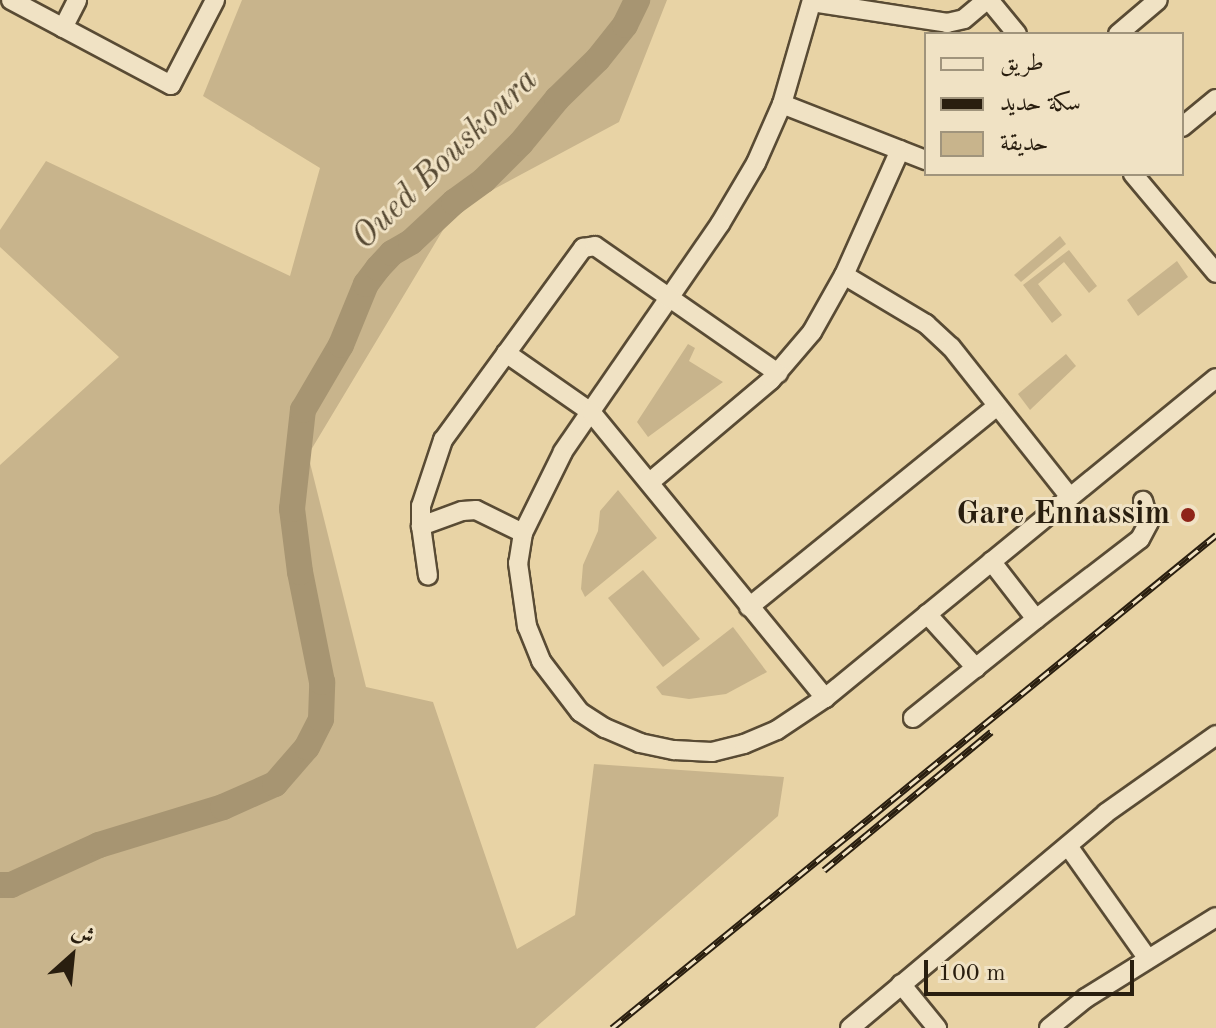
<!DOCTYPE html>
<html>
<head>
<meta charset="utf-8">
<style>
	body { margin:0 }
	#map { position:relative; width:1216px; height:1028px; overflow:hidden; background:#e8d3a5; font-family:"Old Standard TT",Amiri,serif }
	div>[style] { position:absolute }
	.green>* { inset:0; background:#c8b48c }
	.river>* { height:26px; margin:-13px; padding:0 13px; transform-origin:13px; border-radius:13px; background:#a79572 }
	.roads { filter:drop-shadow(2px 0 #594b34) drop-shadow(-2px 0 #594b34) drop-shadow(0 2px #594b34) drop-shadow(0 -2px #594b34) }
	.minor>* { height:18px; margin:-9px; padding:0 9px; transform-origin:9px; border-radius:9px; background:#f0e2c4 }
	.rail>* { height:7px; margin-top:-3.5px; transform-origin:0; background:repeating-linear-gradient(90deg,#f0e2c4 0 12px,#291e0f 0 24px); box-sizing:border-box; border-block:2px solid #291e0f }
	.dots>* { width:22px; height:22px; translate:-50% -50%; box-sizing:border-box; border:4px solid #f0e2c4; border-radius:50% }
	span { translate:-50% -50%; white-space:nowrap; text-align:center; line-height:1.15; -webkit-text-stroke:6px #f0e2c4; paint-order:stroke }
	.poi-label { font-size:32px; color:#291e0f; font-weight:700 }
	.right { translate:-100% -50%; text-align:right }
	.water-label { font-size:34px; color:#554832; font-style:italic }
	.legend { position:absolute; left:924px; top:32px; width:260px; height:144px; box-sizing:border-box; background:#f0e2c4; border:2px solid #a0947c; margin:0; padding:10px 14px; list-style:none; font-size:24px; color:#291e0f }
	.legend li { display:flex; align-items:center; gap:16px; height:40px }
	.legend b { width:40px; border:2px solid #a0947c }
	.north { position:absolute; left:32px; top:916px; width:80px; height:80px; -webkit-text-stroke:6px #f0e2c4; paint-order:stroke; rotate:27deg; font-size:22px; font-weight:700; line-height:32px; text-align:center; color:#291e0f }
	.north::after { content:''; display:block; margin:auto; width:28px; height:36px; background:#291e0f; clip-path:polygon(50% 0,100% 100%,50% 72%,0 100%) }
	.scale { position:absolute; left:924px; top:960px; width:210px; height:36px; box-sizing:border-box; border:4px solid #291e0f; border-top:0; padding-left:10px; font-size:24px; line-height:28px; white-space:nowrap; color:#291e0f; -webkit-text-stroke:6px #f0e2c4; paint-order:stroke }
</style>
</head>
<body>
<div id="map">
	<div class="green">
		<div style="clip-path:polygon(242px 0,667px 0,619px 122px,455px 210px,308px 455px,366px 687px,433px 702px,517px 949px,575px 915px,594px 764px,784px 777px,778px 816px,535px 1028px,0 1028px,0 465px,119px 357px,0 247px,0 230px,46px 161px,290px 276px,320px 168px,203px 96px)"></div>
		<div style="clip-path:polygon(1060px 236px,1066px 244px,1021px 282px,1014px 275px)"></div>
		<div style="clip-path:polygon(1069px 250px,1097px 286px,1089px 293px,1064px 262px,1038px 284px,1062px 315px,1052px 323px,1023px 285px)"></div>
		<div style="clip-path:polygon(1177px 261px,1188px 277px,1138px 316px,1127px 300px)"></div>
		<div style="clip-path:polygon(688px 344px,695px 348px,689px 361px,723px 382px,648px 437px,637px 422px)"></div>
		<div style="clip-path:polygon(1066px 354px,1076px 366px,1030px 410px,1018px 394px)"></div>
		<div style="clip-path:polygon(618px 490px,657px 538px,585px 597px,581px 589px,583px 565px,598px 531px,600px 511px)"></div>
		<div style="clip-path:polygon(643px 570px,700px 639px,663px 667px,608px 598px)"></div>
		<div style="clip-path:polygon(733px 627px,767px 672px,726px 694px,689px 699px,662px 695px,656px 687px)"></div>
	</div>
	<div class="river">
		<div style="left:0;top:885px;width:11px"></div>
		<div style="left:11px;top:885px;width:97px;rotate:-24.4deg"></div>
		<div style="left:99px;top:845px;width:130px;rotate:-17deg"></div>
		<div style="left:223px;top:807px;width:57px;rotate:-23.9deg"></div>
		<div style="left:275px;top:784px;width:49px;rotate:-49.1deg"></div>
		<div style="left:307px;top:747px;width:31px;rotate:-63deg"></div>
		<div style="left:321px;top:719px;width:37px;rotate:-88deg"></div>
		<div style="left:322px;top:682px;width:112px;rotate:-101.3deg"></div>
		<div style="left:300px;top:572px;width:64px;rotate:-97.2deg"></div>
		<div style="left:292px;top:509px;width:100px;rotate:-83.7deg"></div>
		<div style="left:303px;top:410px;width:75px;rotate:-59.7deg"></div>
		<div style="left:341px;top:345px;width:66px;rotate:-67.7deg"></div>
		<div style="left:366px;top:284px;width:20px;rotate:-53deg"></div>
		<div style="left:378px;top:268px;width:21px;rotate:-47deg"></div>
		<div style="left:392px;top:253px;width:22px;rotate:-30deg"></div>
		<div style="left:411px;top:242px;width:59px;rotate:-42.9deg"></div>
		<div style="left:454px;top:202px;width:37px;rotate:-36deg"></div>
		<div style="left:484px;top:180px;width:52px;rotate:-45deg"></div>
		<div style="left:521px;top:143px;width:57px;rotate:-50.7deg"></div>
		<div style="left:557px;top:99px;width:57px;rotate:-44.3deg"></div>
		<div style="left:598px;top:59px;width:43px;rotate:-51.5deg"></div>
		<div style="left:625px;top:25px;width:28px;rotate:-64deg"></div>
	</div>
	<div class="roads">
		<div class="minor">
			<div style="left:11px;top:0;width:181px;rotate:28deg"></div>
			<div style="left:171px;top:85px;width:96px;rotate:-62.6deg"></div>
			<div style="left:812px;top:0;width:108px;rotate:106.1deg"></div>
			<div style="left:782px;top:104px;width:64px;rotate:113.8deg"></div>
			<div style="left:756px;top:163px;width:71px;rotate:120.5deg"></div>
			<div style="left:720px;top:224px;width:277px;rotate:124.6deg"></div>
			<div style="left:563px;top:452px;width:90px;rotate:116.3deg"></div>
			<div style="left:523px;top:533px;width:30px;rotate:99deg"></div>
			<div style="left:518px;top:563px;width:64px;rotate:81.9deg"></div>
			<div style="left:527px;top:626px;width:38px;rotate:68deg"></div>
			<div style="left:541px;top:661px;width:64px;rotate:52.6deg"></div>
			<div style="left:580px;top:712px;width:30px;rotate:33deg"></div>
			<div style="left:605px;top:728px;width:38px;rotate:23deg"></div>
			<div style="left:640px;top:743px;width:35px;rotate:12deg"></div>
			<div style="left:674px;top:750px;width:38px;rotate:3deg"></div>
			<div style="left:712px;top:752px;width:33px;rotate:-14deg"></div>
			<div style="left:744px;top:744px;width:36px;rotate:-23deg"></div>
			<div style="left:777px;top:730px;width:58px;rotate:-33.7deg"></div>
			<div style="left:825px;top:698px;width:505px;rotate:-39.3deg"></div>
			<div style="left:989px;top:0;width:44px;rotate:50.5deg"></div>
			<div style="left:812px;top:2px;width:137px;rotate:8.8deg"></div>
			<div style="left:947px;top:23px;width:17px;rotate:-13deg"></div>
			<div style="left:964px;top:19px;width:30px;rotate:-40deg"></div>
			<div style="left:63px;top:28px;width:31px;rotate:-63deg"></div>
			<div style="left:1118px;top:34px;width:52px;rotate:-40.4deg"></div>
			<div style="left:782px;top:104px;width:155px;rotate:21.3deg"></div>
			<div style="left:1182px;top:127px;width:44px;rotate:-39.5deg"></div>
			<div style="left:900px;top:150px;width:137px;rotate:114.1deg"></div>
			<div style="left:844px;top:275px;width:96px;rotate:30.9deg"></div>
			<div style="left:926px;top:324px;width:34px;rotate:43deg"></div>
			<div style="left:951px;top:347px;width:191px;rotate:51.6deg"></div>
			<div style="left:1133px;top:174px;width:129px;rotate:50deg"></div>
			<div style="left:506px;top:353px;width:103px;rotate:34.8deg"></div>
			<div style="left:591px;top:412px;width:370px;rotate:50.7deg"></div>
			<div style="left:650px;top:482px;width:158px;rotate:-40.1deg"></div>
			<div style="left:771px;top:380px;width:63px;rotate:-49.5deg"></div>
			<div style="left:812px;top:332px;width:65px;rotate:-60.7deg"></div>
			<div style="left:421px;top:526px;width:50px;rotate:82deg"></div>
			<div style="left:523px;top:533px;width:52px;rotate:-153.9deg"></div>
			<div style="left:476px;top:510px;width:14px;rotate:176deg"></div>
			<div style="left:462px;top:511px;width:44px;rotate:159.9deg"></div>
			<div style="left:421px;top:526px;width:20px;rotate:-90deg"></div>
			<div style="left:421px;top:506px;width:70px;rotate:-71.6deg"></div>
			<div style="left:443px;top:440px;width:238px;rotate:-53.9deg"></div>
			<div style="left:583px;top:248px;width:12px;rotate:-9deg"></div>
			<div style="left:595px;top:246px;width:223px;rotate:34.8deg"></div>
			<div style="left:749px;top:607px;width:319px;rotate:-39deg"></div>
			<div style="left:927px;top:614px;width:73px;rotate:47.8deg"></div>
			<div style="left:1036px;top:619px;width:131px;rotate:-37.6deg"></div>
			<div style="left:1140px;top:539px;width:19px;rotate:-62deg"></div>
			<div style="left:1149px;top:522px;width:22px;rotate:-106deg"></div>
			<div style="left:913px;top:718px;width:158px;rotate:-38.8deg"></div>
			<div style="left:1036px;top:619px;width:73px;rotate:-127.8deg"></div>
			<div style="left:1068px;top:846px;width:138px;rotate:54.7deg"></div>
			<div style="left:901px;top:984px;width:57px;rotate:50.7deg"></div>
			<div style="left:850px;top:1028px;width:334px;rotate:-40deg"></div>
			<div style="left:1106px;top:813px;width:135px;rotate:-35.3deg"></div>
			<div style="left:1049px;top:1028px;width:48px;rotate:-39deg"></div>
			<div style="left:1086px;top:998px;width:153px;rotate:-31.9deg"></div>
		</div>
	</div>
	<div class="rail">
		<div style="left:824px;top:870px;width:217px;rotate:-39.6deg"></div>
		<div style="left:612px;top:1028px;width:780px;rotate:-39.22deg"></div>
	</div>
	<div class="dots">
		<div style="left:1188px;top:515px;background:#8f2418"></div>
	</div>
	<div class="poi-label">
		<span class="right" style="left:1170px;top:515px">Gare Ennassim</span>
	</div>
	<div class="water-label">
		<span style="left:446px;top:160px;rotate:-44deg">Oued Bouskoura</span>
	</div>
	<ul class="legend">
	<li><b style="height:10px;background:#f0e2c4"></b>طريق</li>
	<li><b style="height:10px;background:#291e0f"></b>سكة حديد</li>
	<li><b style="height:22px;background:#c8b48c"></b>حديقة</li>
	</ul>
	<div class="north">ش</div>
	<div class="scale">100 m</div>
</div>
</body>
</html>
